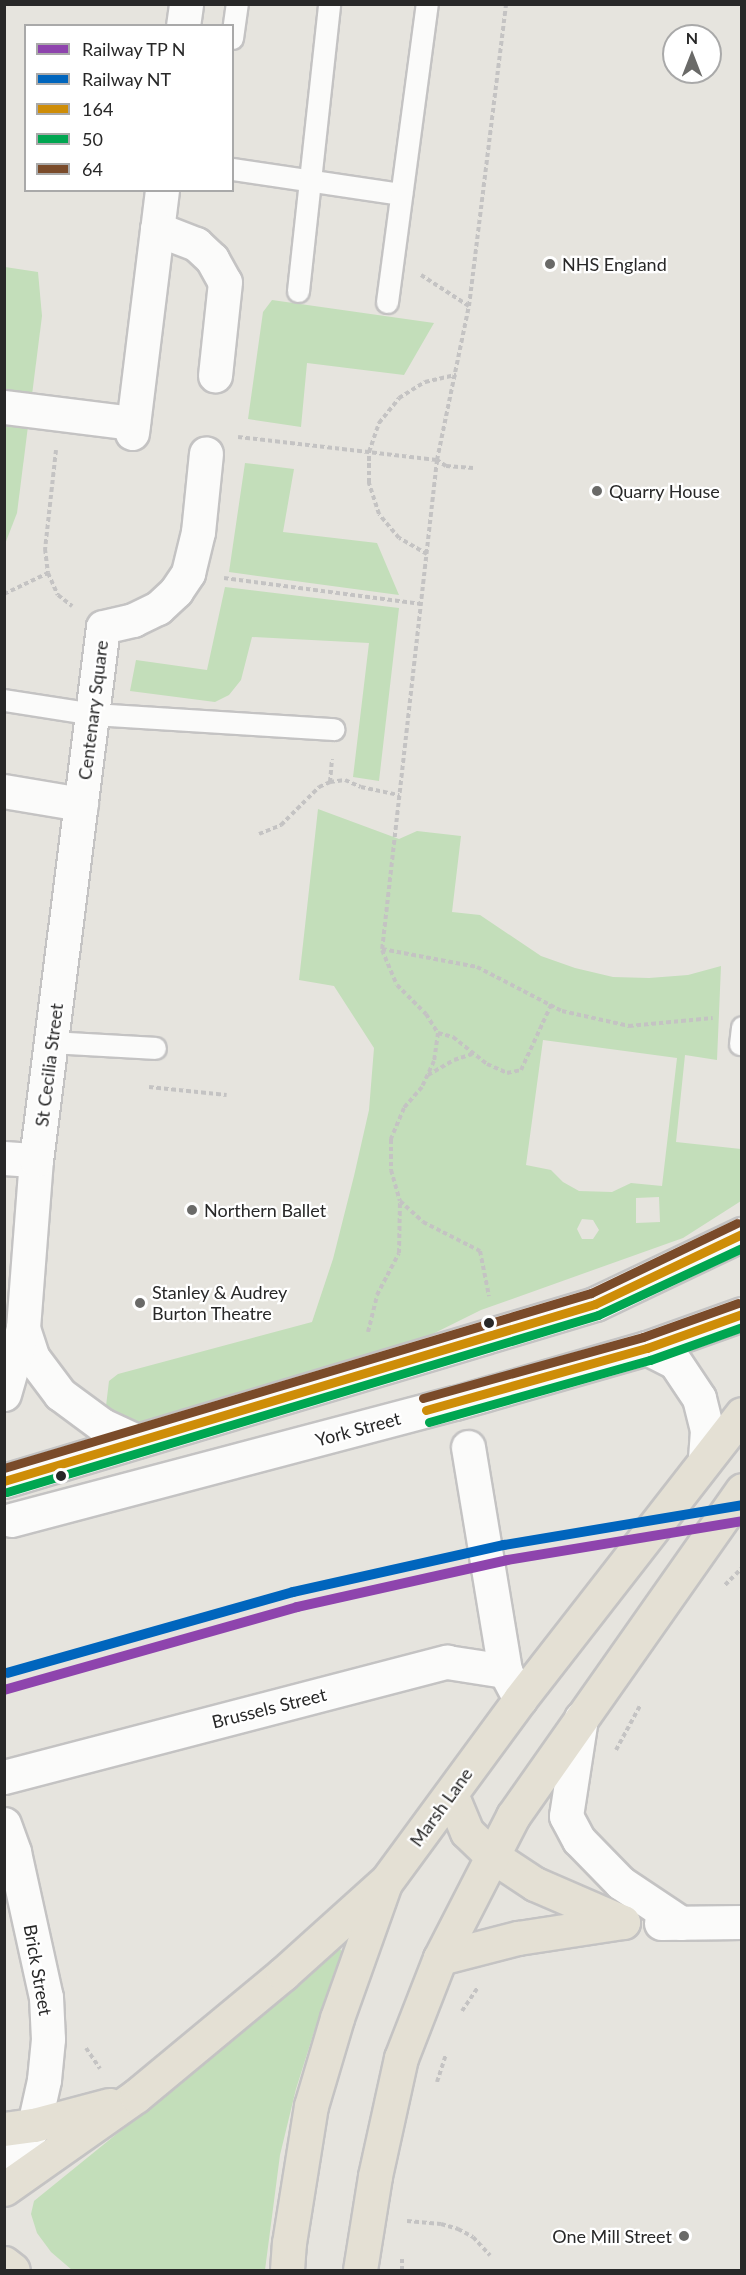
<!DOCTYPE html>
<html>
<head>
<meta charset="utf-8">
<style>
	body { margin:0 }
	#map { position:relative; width:746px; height:2275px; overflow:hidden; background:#e6e4de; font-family:Lato,sans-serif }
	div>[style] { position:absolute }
	.green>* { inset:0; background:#c3deba }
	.path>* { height:4px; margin-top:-2px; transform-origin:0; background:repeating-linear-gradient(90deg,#c4c3c3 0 4.5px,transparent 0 7.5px) }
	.roads { filter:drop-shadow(2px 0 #c4c3c3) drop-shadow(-2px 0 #c4c3c3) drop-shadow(0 2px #c4c3c3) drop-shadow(0 -2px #c4c3c3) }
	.service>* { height:21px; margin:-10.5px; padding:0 10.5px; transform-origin:10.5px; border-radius:10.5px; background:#fbfbfa }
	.pedestrian>* { height:33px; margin:-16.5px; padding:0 16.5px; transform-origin:16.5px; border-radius:16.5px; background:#fbfbfa }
	.minor>* { height:33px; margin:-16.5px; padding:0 16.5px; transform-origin:16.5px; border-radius:16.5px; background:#fbfbfa }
	.tertiary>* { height:33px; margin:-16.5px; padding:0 16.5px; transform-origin:16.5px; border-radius:16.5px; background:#fbfbfa }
	.trunk>* { height:33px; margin:-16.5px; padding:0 16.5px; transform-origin:16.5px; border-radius:16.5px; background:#e4e0d4 }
	.bus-1>* { height:9px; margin:-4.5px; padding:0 4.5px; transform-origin:4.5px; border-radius:4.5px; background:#ce8d08 }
	.bus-2>* { height:9px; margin:-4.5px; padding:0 4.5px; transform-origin:4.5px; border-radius:4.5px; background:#00a651 }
	.bus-3>* { height:9px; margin:-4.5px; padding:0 4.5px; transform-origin:4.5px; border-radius:4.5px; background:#7a4b2a }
	.rail-1>* { height:10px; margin:-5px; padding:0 5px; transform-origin:5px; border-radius:5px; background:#8e44ad }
	.rail-2>* { height:10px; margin:-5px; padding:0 5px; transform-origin:5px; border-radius:5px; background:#0065bd }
	.dots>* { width:16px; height:16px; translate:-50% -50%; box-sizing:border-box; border:3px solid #fff; border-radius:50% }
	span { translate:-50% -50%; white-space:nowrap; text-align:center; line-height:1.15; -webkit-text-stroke:4.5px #fff; paint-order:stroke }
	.poi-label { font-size:18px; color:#282828 }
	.left { translate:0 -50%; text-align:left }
	.right { translate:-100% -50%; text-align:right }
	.street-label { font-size:18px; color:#282828 }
	.frame { position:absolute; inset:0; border:6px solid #282828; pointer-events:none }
	.legend { position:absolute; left:24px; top:24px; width:210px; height:168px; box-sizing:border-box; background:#fff; border:2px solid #a9a9a9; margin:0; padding:8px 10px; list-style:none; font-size:18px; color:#282828 }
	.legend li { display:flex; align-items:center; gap:12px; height:30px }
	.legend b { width:30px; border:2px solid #a9a9a9 }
	.north { position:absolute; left:662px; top:24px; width:60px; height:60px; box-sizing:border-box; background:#fff; border:2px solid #a9a9a9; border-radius:50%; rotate:0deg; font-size:16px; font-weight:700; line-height:24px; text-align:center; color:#282828 }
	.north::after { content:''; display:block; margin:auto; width:21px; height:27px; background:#6a6a68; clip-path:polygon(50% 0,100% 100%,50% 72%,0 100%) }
</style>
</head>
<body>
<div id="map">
	<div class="green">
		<div style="clip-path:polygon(5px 267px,38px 272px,42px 316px,17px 513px,5px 544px)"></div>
		<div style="clip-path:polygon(272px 300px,434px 323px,404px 375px,307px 363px,301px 427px,248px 419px,263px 312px)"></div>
		<div style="clip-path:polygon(245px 463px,294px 469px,283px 532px,377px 543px,399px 595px,229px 572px)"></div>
		<div style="clip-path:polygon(225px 587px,399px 608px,379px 781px,353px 777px,369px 643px,252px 637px,241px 680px,229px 695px,215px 702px,130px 691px,136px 660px,207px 670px)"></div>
		<div style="clip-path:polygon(evenodd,318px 809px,399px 839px,417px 831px,461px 836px,452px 912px,480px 915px,541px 956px,575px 968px,613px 977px,649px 978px,688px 975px,721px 966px,717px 1060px,685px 1055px,676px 1142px,741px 1149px,741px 1201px,683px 1238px,481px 1310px,352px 1374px,163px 1432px,108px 1426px,106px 1406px,109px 1381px,118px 1374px,312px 1322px,333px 1259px,354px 1176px,369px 1110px,374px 1048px,334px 986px,299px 980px,318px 809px,543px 1040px,677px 1058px,662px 1186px,631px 1183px,612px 1192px,579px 1191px,563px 1182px,551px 1170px,526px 1165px,543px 1040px,318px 809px,659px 1197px,660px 1222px,636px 1223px,636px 1198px,659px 1197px,318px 809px,582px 1219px,593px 1220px,599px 1230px,593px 1239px,582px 1239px,577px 1229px,582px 1219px)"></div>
		<div style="clip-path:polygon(338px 1947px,343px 1952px,337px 1977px,314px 2032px,296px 2089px,280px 2155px,265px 2270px,72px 2270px,51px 2252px,37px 2233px,31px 2214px,34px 2201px,246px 2029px,328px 1949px)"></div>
	</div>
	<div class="path">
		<div style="left:421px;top:275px;width:57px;rotate:32.9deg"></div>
		<div style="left:238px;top:437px;width:200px;rotate:6.6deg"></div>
		<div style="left:437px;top:460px;width:492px;rotate:96.4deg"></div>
		<div style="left:382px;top:949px;width:97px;rotate:10.7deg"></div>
		<div style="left:477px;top:967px;width:96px;rotate:27.4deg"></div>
		<div style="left:562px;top:1011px;width:69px;rotate:12.6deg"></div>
		<div style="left:629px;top:1026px;width:84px;rotate:-5.4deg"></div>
		<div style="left:56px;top:450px;width:100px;rotate:96.3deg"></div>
		<div style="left:45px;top:549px;width:24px;rotate:83deg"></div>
		<div style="left:48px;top:573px;width:24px;rotate:66deg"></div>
		<div style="left:58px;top:595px;width:18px;rotate:38deg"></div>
		<div style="left:473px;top:468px;width:27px;rotate:-176deg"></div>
		<div style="left:446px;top:466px;width:11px;rotate:-146deg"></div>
		<div style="left:437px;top:460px;width:157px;rotate:-78.3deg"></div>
		<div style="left:469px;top:306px;width:304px;rotate:-83deg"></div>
		<div style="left:427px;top:554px;width:32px;rotate:-150deg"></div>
		<div style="left:399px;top:538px;width:31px;rotate:-130deg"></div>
		<div style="left:379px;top:514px;width:33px;rotate:-108deg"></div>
		<div style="left:369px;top:483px;width:31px;rotate:-90deg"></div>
		<div style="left:369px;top:452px;width:31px;rotate:-71deg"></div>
		<div style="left:379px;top:423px;width:32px;rotate:-51deg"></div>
		<div style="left:399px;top:398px;width:31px;rotate:-32deg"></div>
		<div style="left:425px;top:382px;width:32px;rotate:-13deg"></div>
		<div style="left:224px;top:578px;width:199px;rotate:7.5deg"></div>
		<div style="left:4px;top:594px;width:49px;rotate:-25.5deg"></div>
		<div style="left:330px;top:782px;width:23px;rotate:-85deg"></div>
		<div style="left:259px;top:834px;width:24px;rotate:-22deg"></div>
		<div style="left:281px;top:825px;width:54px;rotate:-45deg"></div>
		<div style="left:319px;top:787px;width:12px;rotate:-24deg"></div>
		<div style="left:330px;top:782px;width:15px;rotate:-8deg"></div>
		<div style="left:345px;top:780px;width:17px;rotate:24deg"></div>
		<div style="left:361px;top:787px;width:39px;rotate:12deg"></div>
		<div style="left:382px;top:950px;width:38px;rotate:67deg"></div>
		<div style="left:397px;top:985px;width:41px;rotate:45deg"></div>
		<div style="left:426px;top:1014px;width:22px;rotate:58deg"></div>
		<div style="left:438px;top:1033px;width:28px;rotate:98deg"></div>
		<div style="left:434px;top:1061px;width:29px;rotate:115deg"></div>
		<div style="left:422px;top:1087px;width:28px;rotate:131deg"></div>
		<div style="left:404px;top:1108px;width:34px;rotate:113deg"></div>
		<div style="left:391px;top:1139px;width:31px;rotate:90deg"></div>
		<div style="left:391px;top:1170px;width:32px;rotate:74deg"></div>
		<div style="left:400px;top:1201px;width:31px;rotate:42deg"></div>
		<div style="left:423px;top:1222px;width:64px;rotate:27deg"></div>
		<div style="left:480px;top:1251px;width:46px;rotate:78.7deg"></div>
		<div style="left:438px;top:1033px;width:16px;rotate:15deg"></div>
		<div style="left:453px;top:1037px;width:43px;rotate:38.5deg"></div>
		<div style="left:487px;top:1064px;width:22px;rotate:24deg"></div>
		<div style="left:507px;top:1073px;width:14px;rotate:-12deg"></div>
		<div style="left:521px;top:1070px;width:72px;rotate:-65.2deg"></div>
		<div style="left:428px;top:1075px;width:30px;rotate:-30deg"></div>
		<div style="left:454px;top:1060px;width:19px;rotate:-18deg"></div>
		<div style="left:149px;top:1087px;width:78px;rotate:5.9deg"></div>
		<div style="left:368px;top:1332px;width:38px;rotate:-76deg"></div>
		<div style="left:377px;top:1295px;width:47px;rotate:-62.4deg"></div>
		<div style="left:399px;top:1253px;width:51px;rotate:-88.9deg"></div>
		<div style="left:725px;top:1585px;width:24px;rotate:-45deg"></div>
		<div style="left:616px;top:1750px;width:52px;rotate:-61.5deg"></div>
		<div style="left:462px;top:2011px;width:29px;rotate:-56deg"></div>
		<div style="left:86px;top:2048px;width:25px;rotate:56deg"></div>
		<div style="left:437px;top:2082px;width:28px;rotate:-72deg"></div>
		<div style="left:407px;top:2221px;width:34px;rotate:5deg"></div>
		<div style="left:441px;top:2224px;width:18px;rotate:16deg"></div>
		<div style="left:458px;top:2229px;width:17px;rotate:28deg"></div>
		<div style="left:473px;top:2237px;width:25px;rotate:47deg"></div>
		<div style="left:402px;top:2270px;width:11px;rotate:-90deg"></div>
	</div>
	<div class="roads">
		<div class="service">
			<div style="left:232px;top:38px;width:34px;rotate:-82deg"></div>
			<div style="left:232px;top:169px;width:171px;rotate:8.4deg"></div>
			<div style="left:298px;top:291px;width:289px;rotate:-83.8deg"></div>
			<div style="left:387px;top:302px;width:301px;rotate:-82.4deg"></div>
			<div style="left:4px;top:700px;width:90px;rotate:8.9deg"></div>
			<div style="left:93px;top:714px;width:241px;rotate:3.6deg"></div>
			<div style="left:52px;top:1042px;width:103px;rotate:3.3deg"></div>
			<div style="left:740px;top:1044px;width:17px;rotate:-83deg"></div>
		</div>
		<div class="pedestrian">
			<div style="left:4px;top:407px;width:130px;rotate:7.1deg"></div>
			<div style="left:132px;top:433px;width:206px;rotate:-83deg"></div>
		</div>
		<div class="minor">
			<div style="left:183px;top:26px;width:22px;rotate:-82deg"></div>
			<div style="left:162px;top:190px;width:39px;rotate:97deg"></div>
			<div style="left:157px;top:229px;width:42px;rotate:21deg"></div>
			<div style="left:196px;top:244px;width:22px;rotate:43deg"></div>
			<div style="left:212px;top:259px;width:26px;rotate:61deg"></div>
			<div style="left:225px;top:282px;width:94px;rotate:96.1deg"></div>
			<div style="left:4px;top:791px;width:78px;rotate:9.6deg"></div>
			<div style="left:4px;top:1158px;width:32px;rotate:4deg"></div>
			<div style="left:23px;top:1328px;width:32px;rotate:72deg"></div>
			<div style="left:33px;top:1358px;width:45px;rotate:53.1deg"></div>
			<div style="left:60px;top:1394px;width:52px;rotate:36.4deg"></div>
			<div style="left:102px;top:1425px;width:38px;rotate:25deg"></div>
			<div style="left:4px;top:1394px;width:69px;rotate:-73.9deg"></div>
			<div style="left:23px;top:1328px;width:169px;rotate:-85.6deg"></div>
			<div style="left:36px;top:1160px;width:537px;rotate:-82.84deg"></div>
			<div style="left:103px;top:627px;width:31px;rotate:-13deg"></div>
			<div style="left:133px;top:620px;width:28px;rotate:-26deg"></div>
			<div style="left:158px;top:608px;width:25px;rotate:-43deg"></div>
			<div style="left:176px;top:591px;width:22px;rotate:-56deg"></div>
			<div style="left:188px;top:573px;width:42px;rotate:-76.3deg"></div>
			<div style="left:198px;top:532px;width:79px;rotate:-84.2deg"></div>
			<div style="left:468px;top:1447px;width:227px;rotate:80.6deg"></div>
			<div style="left:581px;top:1718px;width:99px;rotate:98.7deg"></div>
			<div style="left:566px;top:1816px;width:27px;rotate:62deg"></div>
			<div style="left:579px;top:1840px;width:60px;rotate:45.7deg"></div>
			<div style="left:621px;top:1883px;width:72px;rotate:33.7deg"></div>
			<div style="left:4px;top:1777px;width:458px;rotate:-14.6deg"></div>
			<div style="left:447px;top:1662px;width:59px;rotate:8.8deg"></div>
			<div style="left:505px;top:1671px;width:32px;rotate:62deg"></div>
			<div style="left:4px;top:1824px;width:30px;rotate:70deg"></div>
			<div style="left:14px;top:1852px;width:148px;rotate:77.6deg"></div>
			<div style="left:46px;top:1997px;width:42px;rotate:87.3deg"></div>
			<div style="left:48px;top:2039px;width:41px;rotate:95.6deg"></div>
			<div style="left:44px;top:2080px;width:46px;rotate:102.5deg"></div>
			<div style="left:34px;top:2125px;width:64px;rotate:117.8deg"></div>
			<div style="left:661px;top:1923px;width:81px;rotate:-0.7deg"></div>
		</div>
		<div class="tertiary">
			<div style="left:647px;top:1348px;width:31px;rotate:27deg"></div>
			<div style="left:675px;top:1362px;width:43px;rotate:56.3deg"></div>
			<div style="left:699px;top:1398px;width:33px;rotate:76deg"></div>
			<div style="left:707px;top:1430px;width:29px;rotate:94deg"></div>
			<div style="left:4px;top:1481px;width:617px;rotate:-16.67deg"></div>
			<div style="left:595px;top:1304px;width:163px;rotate:-25.5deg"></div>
			<div style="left:11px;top:1520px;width:459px;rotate:-14.8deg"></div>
			<div style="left:455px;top:1403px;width:200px;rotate:-16deg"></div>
			<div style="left:647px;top:1348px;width:101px;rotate:-19.7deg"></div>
		</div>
		<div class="trunk">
			<div style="left:451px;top:1794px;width:41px;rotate:67.2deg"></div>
			<div style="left:467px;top:1832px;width:33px;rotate:44deg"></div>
			<div style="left:491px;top:1855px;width:53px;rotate:33.4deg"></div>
			<div style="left:535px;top:1884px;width:96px;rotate:23.4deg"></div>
			<div style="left:440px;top:1958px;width:81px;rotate:-14.4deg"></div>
			<div style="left:518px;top:1938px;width:106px;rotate:-8.7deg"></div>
			<div style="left:4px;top:2129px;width:30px;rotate:-8deg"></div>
			<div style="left:34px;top:2125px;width:78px;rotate:-14.9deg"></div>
			<div style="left:4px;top:2189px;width:161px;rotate:-35.2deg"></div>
			<div style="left:136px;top:2096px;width:191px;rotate:-39.7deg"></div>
			<div style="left:283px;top:1974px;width:135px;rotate:-42deg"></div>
			<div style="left:4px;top:2263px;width:11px;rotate:38deg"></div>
			<div style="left:287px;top:2270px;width:27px;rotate:-86deg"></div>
			<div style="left:289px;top:2243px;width:139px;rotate:-80.9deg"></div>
			<div style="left:311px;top:2106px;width:92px;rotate:-73.5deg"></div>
			<div style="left:337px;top:2018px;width:143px;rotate:-70.4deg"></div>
			<div style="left:385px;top:1883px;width:228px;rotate:-53.7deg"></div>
			<div style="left:520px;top:1699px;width:361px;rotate:-52.1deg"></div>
			<div style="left:360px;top:2270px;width:95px;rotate:-80.9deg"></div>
			<div style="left:375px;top:2176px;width:121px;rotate:-77.6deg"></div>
			<div style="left:401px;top:2058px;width:107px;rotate:-68.7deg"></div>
			<div style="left:440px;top:1958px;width:160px;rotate:-62.8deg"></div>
			<div style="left:513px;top:1816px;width:398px;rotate:-54.9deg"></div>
		</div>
	</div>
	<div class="bus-1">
		<div style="left:426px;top:1410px;width:230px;rotate:-15.7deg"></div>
		<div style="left:647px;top:1348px;width:101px;rotate:-19.7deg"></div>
		<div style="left:4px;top:1481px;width:617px;rotate:-16.67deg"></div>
		<div style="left:595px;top:1304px;width:163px;rotate:-25.5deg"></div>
	</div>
	<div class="bus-2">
		<div style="left:429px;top:1422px;width:230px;rotate:-15.7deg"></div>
		<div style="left:650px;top:1360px;width:98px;rotate:-19.7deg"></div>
		<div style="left:7px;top:1492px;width:617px;rotate:-16.67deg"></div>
		<div style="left:598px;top:1315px;width:159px;rotate:-25deg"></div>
	</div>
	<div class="bus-3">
		<div style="left:423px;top:1398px;width:228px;rotate:-15.5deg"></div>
		<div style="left:643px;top:1337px;width:101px;rotate:-19.7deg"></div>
		<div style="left:4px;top:1468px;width:613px;rotate:-16.6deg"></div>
		<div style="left:591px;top:1293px;width:162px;rotate:-25.6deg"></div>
	</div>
	<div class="rail-1">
		<div style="left:4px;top:1690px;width:305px;rotate:-15.8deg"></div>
		<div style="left:297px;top:1607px;width:215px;rotate:-12.6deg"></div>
		<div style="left:507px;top:1560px;width:238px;rotate:-9.4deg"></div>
	</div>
	<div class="rail-2">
		<div style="left:7px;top:1673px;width:297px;rotate:-15.8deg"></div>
		<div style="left:293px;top:1592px;width:216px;rotate:-12.6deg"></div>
		<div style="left:504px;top:1545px;width:241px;rotate:-9.5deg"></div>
	</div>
	<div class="dots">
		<div style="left:550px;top:264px;background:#6a6a68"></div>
		<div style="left:597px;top:491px;background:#6a6a68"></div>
		<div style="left:192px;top:1210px;background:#6a6a68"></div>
		<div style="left:140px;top:1303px;background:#6a6a68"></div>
		<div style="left:489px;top:1323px;background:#282828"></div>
		<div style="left:61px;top:1476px;background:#282828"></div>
		<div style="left:684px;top:2236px;background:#6a6a68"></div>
	</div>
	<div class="poi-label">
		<span class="left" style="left:562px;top:264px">NHS England</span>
		<span class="left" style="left:609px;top:491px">Quarry House</span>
		<span class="left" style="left:204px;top:1210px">Northern Ballet</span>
		<span class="left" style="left:152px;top:1303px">Stanley &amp; Audrey<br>Burton Theatre</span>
		<span class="right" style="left:672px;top:2236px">One Mill Street</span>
	</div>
	<div class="street-label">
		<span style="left:93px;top:710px;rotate:-83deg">Centenary Square</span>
		<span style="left:49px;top:1065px;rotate:-83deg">St Cecilia Street</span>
		<span style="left:358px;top:1429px;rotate:-15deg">York Street</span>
		<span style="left:269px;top:1708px;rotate:-14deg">Brussels Street</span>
		<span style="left:441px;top:1807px;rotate:-54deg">Marsh Lane</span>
		<span style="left:38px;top:1970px;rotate:80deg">Brick Street</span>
	</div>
	<div class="frame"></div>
	<ul class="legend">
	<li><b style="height:8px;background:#8e44ad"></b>Railway TP N</li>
	<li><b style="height:8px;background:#0065bd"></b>Railway NT</li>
	<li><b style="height:8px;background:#ce8d08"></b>164</li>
	<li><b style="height:8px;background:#00a651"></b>50</li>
	<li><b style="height:8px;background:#7a4b2a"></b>64</li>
	</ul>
	<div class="north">N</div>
</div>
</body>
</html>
